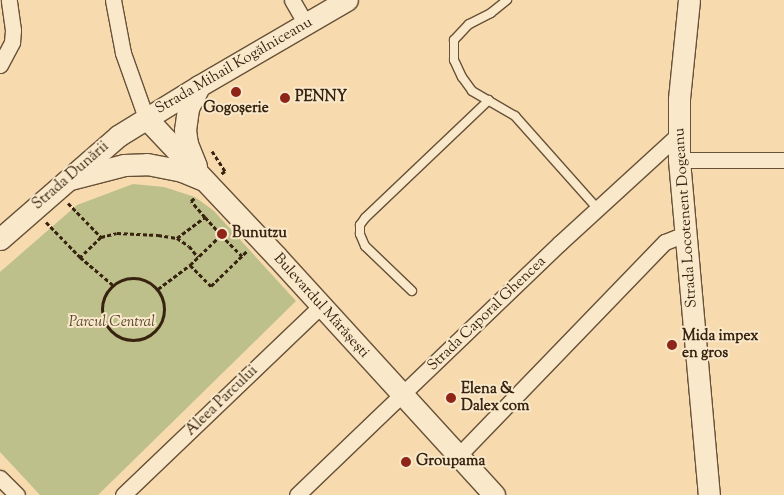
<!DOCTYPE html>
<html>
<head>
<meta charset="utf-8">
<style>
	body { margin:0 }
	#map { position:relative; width:784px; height:495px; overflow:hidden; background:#f7dbaf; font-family:"Sorts Mill Goudy",serif }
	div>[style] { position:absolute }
	.green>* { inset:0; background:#bdc08a }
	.path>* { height:3px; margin-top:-1.5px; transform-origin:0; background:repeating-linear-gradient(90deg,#372310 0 4px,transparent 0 6.5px) }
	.path>.ring { margin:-1.5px; padding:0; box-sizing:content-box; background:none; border:3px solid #372310; border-radius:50% }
	.roads { filter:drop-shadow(1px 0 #675138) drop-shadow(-1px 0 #675138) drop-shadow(0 1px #675138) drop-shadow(0 -1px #675138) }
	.lane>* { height:8px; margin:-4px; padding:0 4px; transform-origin:4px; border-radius:4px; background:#fae8cb }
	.street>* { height:15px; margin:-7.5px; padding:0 7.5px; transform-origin:7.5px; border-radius:7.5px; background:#fae8cb }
	.secondary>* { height:21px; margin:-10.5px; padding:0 10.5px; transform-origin:10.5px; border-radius:10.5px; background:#fae8cb }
	.dots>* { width:14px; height:14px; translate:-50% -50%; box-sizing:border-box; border:2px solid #fae8cb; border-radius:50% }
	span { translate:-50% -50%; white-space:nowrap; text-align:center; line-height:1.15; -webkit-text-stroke:4px #fae8cb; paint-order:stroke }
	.street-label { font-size:15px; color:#372310 }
	.poi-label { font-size:15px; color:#372310; font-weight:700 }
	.left { translate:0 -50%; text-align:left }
	.park-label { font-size:15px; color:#584a2e; font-style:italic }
</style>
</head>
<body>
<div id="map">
	<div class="green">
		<div style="clip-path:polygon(133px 184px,164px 187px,195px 197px,214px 211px,296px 301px,98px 495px,40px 495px,0 452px,0 272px,77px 205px)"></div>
	</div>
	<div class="path">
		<div style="left:212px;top:151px;width:24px;rotate:57deg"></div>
		<div style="left:225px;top:171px;width:5px;rotate:143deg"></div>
		<div style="left:68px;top:203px;width:47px;rotate:45.9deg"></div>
		<div style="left:101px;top:237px;width:29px;rotate:136deg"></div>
		<div style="left:80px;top:257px;width:43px;rotate:40.3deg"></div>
		<div style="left:205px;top:217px;width:24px;rotate:48deg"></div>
		<div style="left:221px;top:235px;width:8px;rotate:-40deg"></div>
		<div style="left:46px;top:222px;width:49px;rotate:45.8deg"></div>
		<div style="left:101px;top:237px;width:16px;rotate:-14deg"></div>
		<div style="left:117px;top:233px;width:41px;rotate:2.8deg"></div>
		<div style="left:158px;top:235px;width:19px;rotate:9deg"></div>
		<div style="left:177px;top:238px;width:35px;rotate:-37deg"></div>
		<div style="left:205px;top:217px;width:21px;rotate:-131deg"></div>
		<div style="left:191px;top:201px;width:6px;rotate:-39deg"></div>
		<div style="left:177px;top:238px;width:14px;rotate:34deg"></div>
		<div style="left:189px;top:246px;width:14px;rotate:51deg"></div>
		<div style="left:190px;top:265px;width:30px;rotate:45deg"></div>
		<div style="left:211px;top:286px;width:50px;rotate:-44.2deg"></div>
		<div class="ring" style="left:102px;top:278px;width:59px;height:59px"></div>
		<div style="left:158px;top:289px;width:40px;rotate:-37deg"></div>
		<div style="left:190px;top:265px;width:43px;rotate:-44.1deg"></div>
		<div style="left:221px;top:235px;width:30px;rotate:45deg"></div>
	</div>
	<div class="roads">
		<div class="lane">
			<div style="left:507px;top:0;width:21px;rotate:141deg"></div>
			<div style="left:491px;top:13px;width:25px;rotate:153deg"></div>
			<div style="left:469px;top:24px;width:22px;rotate:133deg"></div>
			<div style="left:454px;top:40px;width:20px;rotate:90deg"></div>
			<div style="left:454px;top:60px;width:19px;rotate:65deg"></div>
			<div style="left:462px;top:77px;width:17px;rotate:54deg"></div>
			<div style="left:472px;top:91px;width:50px;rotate:30.2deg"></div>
			<div style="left:515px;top:116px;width:123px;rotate:48.3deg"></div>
			<div style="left:412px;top:291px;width:65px;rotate:-136.2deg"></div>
			<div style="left:365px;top:246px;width:13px;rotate:-113deg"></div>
			<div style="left:360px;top:234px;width:9px;rotate:-90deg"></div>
			<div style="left:360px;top:225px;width:9px;rotate:-54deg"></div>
			<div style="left:365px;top:218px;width:171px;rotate:-43.6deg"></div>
		</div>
		<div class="street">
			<div style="left:113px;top:0;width:54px;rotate:79.3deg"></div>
			<div style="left:123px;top:53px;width:69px;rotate:70.5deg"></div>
			<div style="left:292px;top:0;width:28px;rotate:60deg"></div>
			<div style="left:0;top:65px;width:26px;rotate:-62deg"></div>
			<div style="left:12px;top:42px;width:12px;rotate:-85deg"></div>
			<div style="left:13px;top:30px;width:30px;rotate:-98deg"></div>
			<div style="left:679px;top:160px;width:105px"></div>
			<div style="left:458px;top:456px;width:298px;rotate:-46deg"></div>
			<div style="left:665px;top:242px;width:22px;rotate:-22deg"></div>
			<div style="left:0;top:478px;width:24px;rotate:45deg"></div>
			<div style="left:123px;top:495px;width:274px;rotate:-43.7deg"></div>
			<div style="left:297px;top:495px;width:364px;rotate:-43.8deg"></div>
			<div style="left:560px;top:243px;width:161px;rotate:-42.5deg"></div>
		</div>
		<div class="secondary">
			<div style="left:689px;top:0;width:100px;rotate:95.8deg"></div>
			<div style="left:679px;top:99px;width:61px;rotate:90deg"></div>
			<div style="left:679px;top:160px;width:336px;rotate:84.9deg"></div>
			<div style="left:146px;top:118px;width:191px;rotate:46.7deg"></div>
			<div style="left:277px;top:257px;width:322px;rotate:47.6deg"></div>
			<div style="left:196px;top:166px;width:24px;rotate:-112deg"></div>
			<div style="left:187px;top:144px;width:14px;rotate:-98deg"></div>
			<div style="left:185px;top:130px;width:22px;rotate:-82deg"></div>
			<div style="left:188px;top:108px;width:25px;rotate:-63deg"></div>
			<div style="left:70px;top:179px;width:56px;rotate:-14.5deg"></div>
			<div style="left:124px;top:165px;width:23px;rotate:-2deg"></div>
			<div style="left:147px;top:164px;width:36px;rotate:11deg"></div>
			<div style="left:182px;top:171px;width:21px;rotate:23deg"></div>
			<div style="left:0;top:239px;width:157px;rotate:-41.1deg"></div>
			<div style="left:118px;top:136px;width:95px;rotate:-31.7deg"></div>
			<div style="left:199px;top:86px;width:171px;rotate:-30.2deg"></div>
		</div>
	</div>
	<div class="dots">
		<div style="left:236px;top:92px;background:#8f2418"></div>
		<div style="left:285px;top:98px;background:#8f2418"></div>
		<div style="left:222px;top:234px;background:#8f2418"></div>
		<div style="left:672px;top:345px;background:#8f2418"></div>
		<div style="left:451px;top:398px;background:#8f2418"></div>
		<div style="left:406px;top:462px;background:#8f2418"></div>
	</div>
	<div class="street-label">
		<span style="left:234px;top:66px;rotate:-30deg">Strada Mihail Kogălniceanu</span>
		<span style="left:71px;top:176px;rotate:-41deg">Strada Dunării</span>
		<span style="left:686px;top:218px;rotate:-94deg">Strada Locotenent Dogeanu</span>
		<span style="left:321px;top:306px;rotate:48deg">Bulevardul Mărășești</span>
		<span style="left:487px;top:314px;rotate:-44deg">Strada Caporal Ghencea</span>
		<span style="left:222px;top:401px;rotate:-44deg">Aleea Parcului</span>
	</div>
	<div class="poi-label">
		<span class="left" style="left:295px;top:98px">PENNY</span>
		<span style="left:236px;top:109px">Gogoșerie</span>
		<span class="left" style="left:232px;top:234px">Bunutzu</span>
		<span class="left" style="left:682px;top:345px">Mida impex<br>en gros</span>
		<span class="left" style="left:461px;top:398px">Elena &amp;<br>Dalex com</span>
		<span class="left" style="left:416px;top:462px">Groupama</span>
	</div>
	<div class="park-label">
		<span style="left:112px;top:323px">Parcul Central</span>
	</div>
</div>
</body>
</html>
